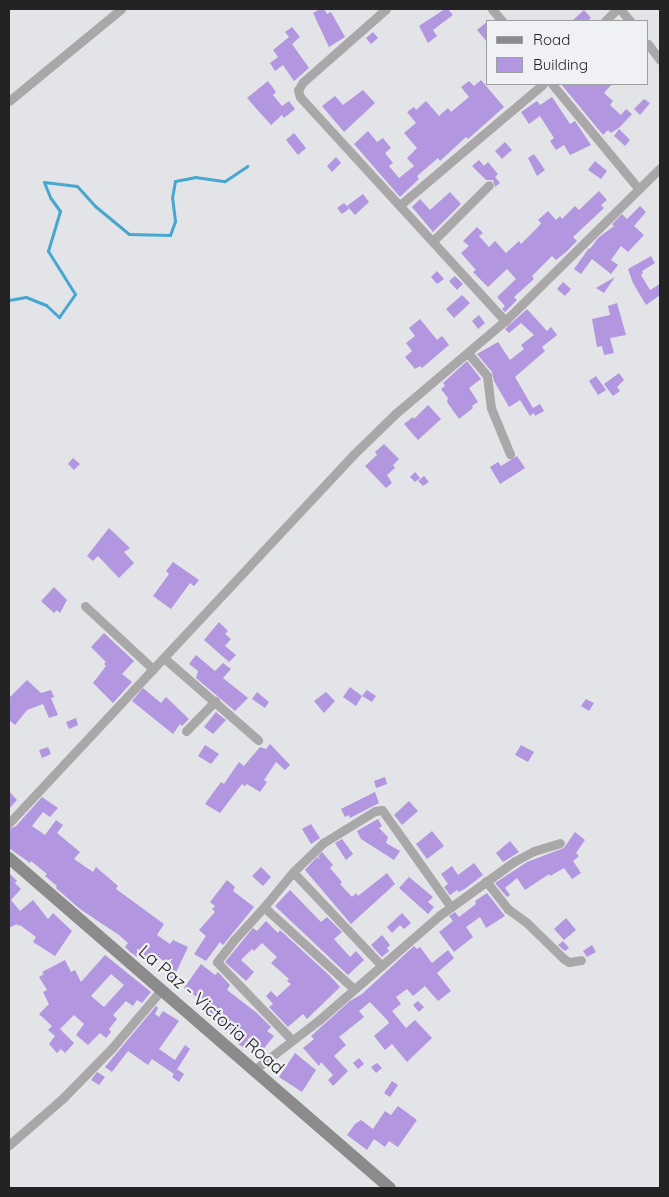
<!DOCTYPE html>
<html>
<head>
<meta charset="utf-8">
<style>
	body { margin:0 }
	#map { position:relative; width:669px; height:1197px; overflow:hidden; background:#e2e4e7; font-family:Quicksand,sans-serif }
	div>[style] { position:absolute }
	.stream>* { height:3px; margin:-1.5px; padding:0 1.5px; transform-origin:1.5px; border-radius:1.5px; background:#47a7d0 }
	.building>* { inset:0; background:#b296df }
	.street>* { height:9px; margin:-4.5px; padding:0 4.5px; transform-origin:4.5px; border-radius:4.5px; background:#a9a7a7 }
	.secondary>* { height:12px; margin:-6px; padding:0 6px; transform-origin:6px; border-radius:6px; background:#8c8a8a }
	span { translate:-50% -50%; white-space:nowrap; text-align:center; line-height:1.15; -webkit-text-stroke:4.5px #f0f1f4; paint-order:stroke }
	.street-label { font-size:18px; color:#232324 }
	.frame { position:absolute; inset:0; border:10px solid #232324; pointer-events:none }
	.legend { position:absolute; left:486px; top:20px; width:162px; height:65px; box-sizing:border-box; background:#f0f1f4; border:1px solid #9e9fa1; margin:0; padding:6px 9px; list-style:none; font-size:15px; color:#232324 }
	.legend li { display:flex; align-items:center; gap:10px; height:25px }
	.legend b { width:25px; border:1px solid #9e9fa1 }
</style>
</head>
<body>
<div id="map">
	<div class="stream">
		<div style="left:9px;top:300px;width:17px;rotate:-10deg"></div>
		<div style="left:26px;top:297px;width:22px;rotate:22deg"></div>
		<div style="left:46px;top:305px;width:18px;rotate:43deg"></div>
		<div style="left:59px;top:317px;width:28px;rotate:-55deg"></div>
		<div style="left:75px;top:294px;width:51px;rotate:-122.1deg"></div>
		<div style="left:48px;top:251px;width:42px;rotate:-73.3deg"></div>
		<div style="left:60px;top:211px;width:17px;rotate:-126deg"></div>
		<div style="left:50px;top:197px;width:16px;rotate:-112deg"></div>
		<div style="left:44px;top:182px;width:33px;rotate:7deg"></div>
		<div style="left:77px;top:186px;width:27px;rotate:48deg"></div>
		<div style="left:95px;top:206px;width:44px;rotate:39.5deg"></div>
		<div style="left:129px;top:234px;width:41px;rotate:1.4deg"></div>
		<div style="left:170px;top:235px;width:15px;rotate:-70deg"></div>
		<div style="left:175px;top:221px;width:23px;rotate:-97deg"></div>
		<div style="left:172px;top:198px;width:17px;rotate:-80deg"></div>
		<div style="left:175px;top:181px;width:20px;rotate:-11deg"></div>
		<div style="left:195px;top:177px;width:30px;rotate:8deg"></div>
		<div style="left:225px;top:181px;width:27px;rotate:-34deg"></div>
	</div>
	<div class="building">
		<div style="clip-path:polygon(320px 9px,324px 9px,327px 14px,331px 12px,345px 37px,329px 47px,313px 13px)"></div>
		<div style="clip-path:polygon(445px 9px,448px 9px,453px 15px,433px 30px,437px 36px,428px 43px,419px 26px)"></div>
		<div style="clip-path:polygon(584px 10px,591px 18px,587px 21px,572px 21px)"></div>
		<div style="clip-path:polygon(488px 21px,488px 43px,477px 30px)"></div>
		<div style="clip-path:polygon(292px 27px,300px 37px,292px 44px,309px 68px,294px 81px,283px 65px,275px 71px,270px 63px,278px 57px,273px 50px,289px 37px,285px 32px)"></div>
		<div style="clip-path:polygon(373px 32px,378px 38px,371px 44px,366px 38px)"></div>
		<div style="clip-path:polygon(481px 80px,504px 107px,468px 139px,466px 137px,440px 161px,438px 158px,417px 176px,419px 179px,400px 197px,354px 144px,368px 131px,377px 142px,383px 138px,391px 148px,385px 153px,393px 163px,389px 166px,399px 178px,414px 166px,407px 158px,417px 148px,404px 133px,416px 123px,407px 112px,414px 107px,416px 110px,426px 101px,439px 116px,448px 108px,451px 112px,469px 97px,461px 87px,469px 81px,474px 86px)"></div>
		<div style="clip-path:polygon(268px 81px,276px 92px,273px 95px,282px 106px,289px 101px,295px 109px,284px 118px,282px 115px,271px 125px,247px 98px)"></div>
		<div style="clip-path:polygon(561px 84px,612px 84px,604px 93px,613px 101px,610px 105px,621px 115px,626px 109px,632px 114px,620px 127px,611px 133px,608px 130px,603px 135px)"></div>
		<div style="clip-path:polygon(363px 90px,375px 103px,344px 132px,322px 106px,335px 96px,343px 105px)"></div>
		<div style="clip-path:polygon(552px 97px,570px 124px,575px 121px,591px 145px,570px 155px,564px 145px,556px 150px,550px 141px,554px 138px,540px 116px,529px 124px,521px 112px,537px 101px,540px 105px)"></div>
		<div style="clip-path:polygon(644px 99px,650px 103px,640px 115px,634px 109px)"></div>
		<div style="clip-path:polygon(619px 129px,630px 140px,625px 146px,614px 136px)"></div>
		<div style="clip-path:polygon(294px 133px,306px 148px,298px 155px,286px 140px)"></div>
		<div style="clip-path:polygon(505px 142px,512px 150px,502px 159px,495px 151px)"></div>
		<div style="clip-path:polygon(534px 154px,545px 170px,537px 176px,528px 158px)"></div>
		<div style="clip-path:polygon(336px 157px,341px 163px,332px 172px,327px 166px)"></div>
		<div style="clip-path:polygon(479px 160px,484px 166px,488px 162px,498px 174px,495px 177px,500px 183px,495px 187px,493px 180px,486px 180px,472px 166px)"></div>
		<div style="clip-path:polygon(595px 161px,607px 171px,601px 179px,588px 170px)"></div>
		<div style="clip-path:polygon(599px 191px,607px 200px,601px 205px,604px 208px,573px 237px,577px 241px,566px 252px,556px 260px,552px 256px,532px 276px,534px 279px,514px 297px,517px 300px,505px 312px,502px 309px,505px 306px,497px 297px,516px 279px,507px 269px,488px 287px,473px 272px,476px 270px,461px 253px,469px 246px,463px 241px,477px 227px,483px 233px,479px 236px,489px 247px,495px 241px,506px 253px,519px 241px,521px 244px,539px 226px,541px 223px,538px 220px,548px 211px,556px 220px,560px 216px,562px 219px,575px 206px,579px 210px)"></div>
		<div style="clip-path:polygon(450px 192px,461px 204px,433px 232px,412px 207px,420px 199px,430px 210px)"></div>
		<div style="clip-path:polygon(363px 194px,369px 202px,355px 215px,347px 206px)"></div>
		<div style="clip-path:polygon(344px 203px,349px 209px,342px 214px,337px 208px)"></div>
		<div style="clip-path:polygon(640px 206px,646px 212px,634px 226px,644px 235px,628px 252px,621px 246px,611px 260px,618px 265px,611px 274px,592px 259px,581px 274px,574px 269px,589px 248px,590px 249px,598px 238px,614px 226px,612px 224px,622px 214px,627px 219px)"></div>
		<div style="clip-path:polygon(651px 256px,655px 263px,642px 271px,643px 273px,641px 275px,650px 290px,660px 284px,660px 295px,646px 305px,633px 283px,628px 269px)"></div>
		<div style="clip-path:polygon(437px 271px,444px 279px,437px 284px,431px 277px)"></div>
		<div style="clip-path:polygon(455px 276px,463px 284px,457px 290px,449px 281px)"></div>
		<div style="clip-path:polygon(615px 277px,604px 293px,596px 288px)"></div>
		<div style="clip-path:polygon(563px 282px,571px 289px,565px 296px,557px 289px)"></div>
		<div style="clip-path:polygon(462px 295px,470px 303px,454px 318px,446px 309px)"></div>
		<div style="clip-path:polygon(617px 303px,626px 335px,610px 338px,614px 353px,604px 355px,602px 346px,597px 347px,592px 319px,610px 315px,608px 306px)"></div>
		<div style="clip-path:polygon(527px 309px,547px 331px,551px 327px,557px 335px,542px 347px,545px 351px,515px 377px,533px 408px,540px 404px,544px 411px,535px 416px,534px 413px,530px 416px,520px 400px,509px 407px,494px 381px,492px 372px,477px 354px,498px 342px,510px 360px,524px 349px,521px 345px,534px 335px,521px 323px,509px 333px,505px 329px)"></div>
		<div style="clip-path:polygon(479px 315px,485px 323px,478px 329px,472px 321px)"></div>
		<div style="clip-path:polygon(420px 319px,437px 340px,442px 336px,449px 345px,422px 368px,420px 366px,415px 369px,405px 357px,412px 351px,406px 343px,415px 336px,409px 328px)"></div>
		<div style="clip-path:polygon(467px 361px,481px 379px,469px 388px,478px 402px,472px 406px,473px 408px,459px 419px,447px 402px,448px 398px,441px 389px,445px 386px,443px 383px)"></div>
		<div style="clip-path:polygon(619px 373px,624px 380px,617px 387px,620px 391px,613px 396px,604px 384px)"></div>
		<div style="clip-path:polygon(596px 376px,606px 390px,598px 395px,589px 381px)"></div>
		<div style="clip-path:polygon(428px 405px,441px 419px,418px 440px,404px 424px,413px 417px,414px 419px)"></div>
		<div style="clip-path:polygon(384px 444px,399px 459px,393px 465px,395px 468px,387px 475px,392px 483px,386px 488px,365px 466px,377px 455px,375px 452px)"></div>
		<div style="clip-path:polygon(517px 456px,525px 468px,500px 484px,490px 467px,498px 462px,501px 466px)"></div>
		<div style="clip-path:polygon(73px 458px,80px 464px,74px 470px,68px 464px)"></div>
		<div style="clip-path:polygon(415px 472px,420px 478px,415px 482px,410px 477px)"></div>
		<div style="clip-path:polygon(424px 476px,429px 482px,423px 486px,418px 481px)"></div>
		<div style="clip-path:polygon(109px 528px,130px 548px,124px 552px,134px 563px,119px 578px,98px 556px,93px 561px,87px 556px)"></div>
		<div style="clip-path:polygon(173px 562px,199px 580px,194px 586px,190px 583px,171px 609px,153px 596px,169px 574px,166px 571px)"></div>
		<div style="clip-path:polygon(54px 587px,67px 600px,60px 613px,57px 610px,54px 613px,41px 601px)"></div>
		<div style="clip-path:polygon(219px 622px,228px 631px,225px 634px,231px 639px,225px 646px,236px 655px,229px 662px,204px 640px)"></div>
		<div style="clip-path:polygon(104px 633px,134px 661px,122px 674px,132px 682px,113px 703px,93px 683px,106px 666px,104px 664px,106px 662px,91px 647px)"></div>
		<div style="clip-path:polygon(196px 655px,215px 671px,223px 663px,231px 669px,223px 678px,248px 698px,235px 711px,196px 678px,198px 671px,189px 664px)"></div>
		<div style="clip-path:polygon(27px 680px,41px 693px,51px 690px,54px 697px,51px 698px,58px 715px,49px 718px,43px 704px,27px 710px,15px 725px,9px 720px,9px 698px)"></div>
		<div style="clip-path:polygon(350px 687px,362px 696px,356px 706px,343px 697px)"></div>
		<div style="clip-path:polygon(143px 688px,161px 703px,166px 697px,189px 719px,182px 726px,180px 724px,173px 734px,132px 701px)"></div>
		<div style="clip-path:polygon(367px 690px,376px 696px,372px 702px,362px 696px)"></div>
		<div style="clip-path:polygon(257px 692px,269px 702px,265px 708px,252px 699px)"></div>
		<div style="clip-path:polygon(326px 692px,335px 701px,324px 713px,314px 701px)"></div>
		<div style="clip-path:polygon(586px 699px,594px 703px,589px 711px,581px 706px)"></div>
		<div style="clip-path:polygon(216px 712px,226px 720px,213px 734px,204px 727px)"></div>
		<div style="clip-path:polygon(76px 718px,78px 725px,69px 729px,66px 722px)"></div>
		<div style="clip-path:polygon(270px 744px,290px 765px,285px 770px,276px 762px,264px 780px,267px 782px,260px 792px,247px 784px,245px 786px,242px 784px,220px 813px,205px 804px,221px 782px,224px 784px,239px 762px,244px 766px,260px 747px,266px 749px)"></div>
		<div style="clip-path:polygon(205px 745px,219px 754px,211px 764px,198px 756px)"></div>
		<div style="clip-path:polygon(521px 745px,534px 752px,528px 762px,515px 755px)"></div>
		<div style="clip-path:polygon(48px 747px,51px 754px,42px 758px,39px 750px)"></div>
		<div style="clip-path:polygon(385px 777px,387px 784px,376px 788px,374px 781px)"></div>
		<div style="clip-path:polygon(9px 791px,17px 800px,9px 809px)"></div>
		<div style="clip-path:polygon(375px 792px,379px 803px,350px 818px,349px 815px,345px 817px,341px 809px)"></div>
		<div style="clip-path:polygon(42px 797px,58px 808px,50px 817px,43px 812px,32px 826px,45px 835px,56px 820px,63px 825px,57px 833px,80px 852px,74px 859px,93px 872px,96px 867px,118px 886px,116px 889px,164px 924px,157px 935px,170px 944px,173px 940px,188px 947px,173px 979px,166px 976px,171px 966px,154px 954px,149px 961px,141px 955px,139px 958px,130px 952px,125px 947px,128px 943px,119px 935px,80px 909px,56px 888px,57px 886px,45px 876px,47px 874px,31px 861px,30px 863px,9px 848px,9px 829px,16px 826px)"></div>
		<div style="clip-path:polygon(409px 801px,418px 811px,402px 825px,394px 815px)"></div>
		<div style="clip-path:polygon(378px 819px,382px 826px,379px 828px,388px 837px,386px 843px,400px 851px,394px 860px,361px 839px,357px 831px)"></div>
		<div style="clip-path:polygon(311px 824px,320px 838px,311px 844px,302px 829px)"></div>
		<div style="clip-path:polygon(432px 831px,444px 846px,427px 859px,416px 844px)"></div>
		<div style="clip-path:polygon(575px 832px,585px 840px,576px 853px,579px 856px,573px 861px,581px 873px,572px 879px,564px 868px,550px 876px,549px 874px,525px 890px,517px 878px,505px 888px,510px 895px,507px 897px,495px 883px,527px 862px,564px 848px)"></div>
		<div style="clip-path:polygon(342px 839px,353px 854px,346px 860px,335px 843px)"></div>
		<div style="clip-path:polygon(510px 841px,519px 852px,503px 862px,496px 853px)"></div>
		<div style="clip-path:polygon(322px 852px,333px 865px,330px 868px,342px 882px,340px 884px,352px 897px,356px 893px,358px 896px,387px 873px,395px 884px,351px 924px,305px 870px,317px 857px,320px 860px,318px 856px)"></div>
		<div style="clip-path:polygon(474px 863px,483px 875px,466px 888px,459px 892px,457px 890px,450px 895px,444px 887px,448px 884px,441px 874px,452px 866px,458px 875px)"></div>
		<div style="clip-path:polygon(261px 867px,271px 877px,263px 886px,252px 876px)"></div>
		<div style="clip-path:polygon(9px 873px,17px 881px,15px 883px,21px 889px,11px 900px,20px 911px,33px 900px,48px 919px,53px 913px,72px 931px,55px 956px,33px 942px,36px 937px,20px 925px,18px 926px,17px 924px,9px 928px)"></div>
		<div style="clip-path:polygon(409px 877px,433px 897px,428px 902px,434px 907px,428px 914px,399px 888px)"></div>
		<div style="clip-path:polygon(227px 880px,235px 887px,233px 891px,254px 907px,223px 945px,220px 942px,206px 961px,194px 954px,206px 936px,199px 930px,215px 912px,212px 909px,215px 906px,210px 902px)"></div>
		<div style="clip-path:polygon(290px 890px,321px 922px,327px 917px,342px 932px,334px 939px,350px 957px,356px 951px,364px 960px,348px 975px,275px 906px)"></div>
		<div style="clip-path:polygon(487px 893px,505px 916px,486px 928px,480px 917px,466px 927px,473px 937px,454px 952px,439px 932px,453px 921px,449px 916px,455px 912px,459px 917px,476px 904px,475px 901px)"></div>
		<div style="clip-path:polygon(402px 913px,411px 923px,404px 929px,400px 925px,392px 933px,387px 927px)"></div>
		<div style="clip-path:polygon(566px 918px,576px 930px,564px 940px,554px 929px)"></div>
		<div style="clip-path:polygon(266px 921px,278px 933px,280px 930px,330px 976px,340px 987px,307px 1019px,303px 1014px,288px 1027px,269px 1007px,273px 1004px,266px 996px,271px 991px,277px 997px,291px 984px,287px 981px,289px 979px,271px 963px,277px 957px,262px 943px,254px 951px,252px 949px,241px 960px,254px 972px,246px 981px,225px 962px,253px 928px,257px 931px)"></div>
		<div style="clip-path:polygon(382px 935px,390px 945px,387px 948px,389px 951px,382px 957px,371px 945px)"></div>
		<div style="clip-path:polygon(563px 941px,569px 948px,565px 951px,558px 945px)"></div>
		<div style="clip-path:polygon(592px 945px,596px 952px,587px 957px,583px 951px)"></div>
		<div style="clip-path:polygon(414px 946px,417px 949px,420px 947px,432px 963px,448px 950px,454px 958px,437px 973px,451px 991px,438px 1001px,425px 986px,413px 996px,407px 989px,396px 997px,401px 1004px,392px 1011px,406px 1028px,415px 1020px,432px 1038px,407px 1062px,392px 1044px,385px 1050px,374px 1036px,389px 1023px,388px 1021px,370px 1002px,359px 1011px,364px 1017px,339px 1037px,346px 1045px,334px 1056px,348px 1071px,333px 1086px,328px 1080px,333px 1075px,321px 1062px,319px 1066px,303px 1048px,314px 1039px,311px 1036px,350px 1001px,362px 994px)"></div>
		<div style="clip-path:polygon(evenodd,105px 955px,151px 992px,142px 1003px,137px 1000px,133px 1006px,126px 1001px,113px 1015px,117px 1019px,109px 1029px,111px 1032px,106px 1038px,100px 1033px,88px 1045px,76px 1035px,84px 1024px,74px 1015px,60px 1029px,74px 1043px,65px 1053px,61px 1049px,57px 1053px,49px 1044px,55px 1036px,48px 1030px,52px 1026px,39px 1014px,49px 1004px,43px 992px,47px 990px,39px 977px,44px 974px,42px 972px,65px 960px,71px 972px,75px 970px,81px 982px,105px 955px,111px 974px,124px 985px,104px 1007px,91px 996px,111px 974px)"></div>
		<div style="clip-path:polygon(201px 964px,215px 975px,218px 972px,230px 985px,227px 990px,257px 1013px,271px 1027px,267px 1031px,274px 1036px,261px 1052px,251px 1044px,247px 1050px,237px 1043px,241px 1039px,216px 1019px,214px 1021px,205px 1014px,211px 1007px,184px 988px)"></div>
		<div style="clip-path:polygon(418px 1001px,424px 1007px,419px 1012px,413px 1005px)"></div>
		<div style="clip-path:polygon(156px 1006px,158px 1008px,155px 1014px,159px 1017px,163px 1011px,179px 1021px,159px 1049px,175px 1060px,185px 1045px,190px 1049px,174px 1074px,152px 1059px,148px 1065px,128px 1051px,112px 1072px,105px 1067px)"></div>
		<div style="clip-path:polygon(295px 1053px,316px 1070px,302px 1092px,279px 1077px)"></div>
		<div style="clip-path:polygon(359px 1058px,364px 1064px,358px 1069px,353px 1063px)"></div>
		<div style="clip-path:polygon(377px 1063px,382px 1068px,376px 1073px,371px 1067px)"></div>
		<div style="clip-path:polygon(177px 1069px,184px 1074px,179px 1082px,172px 1077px)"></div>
		<div style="clip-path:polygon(97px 1072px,105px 1077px,99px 1085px,91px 1080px)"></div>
		<div style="clip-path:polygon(392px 1081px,398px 1085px,390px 1097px,384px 1093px)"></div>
		<div style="clip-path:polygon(398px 1106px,417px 1120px,398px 1147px,389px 1141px,385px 1147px,374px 1139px,367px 1150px,347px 1135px,355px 1124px,361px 1120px,373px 1129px,385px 1111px,391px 1115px)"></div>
	</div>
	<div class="street">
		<div style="left:386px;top:9px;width:111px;rotate:138.7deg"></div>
		<div style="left:303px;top:82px;width:9px;rotate:122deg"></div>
		<div style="left:298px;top:90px;width:7px;rotate:74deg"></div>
		<div style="left:300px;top:97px;width:304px;rotate:47.5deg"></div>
		<div style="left:492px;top:9px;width:16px;rotate:50deg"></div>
		<div style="left:620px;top:9px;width:16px;rotate:50deg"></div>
		<div style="left:605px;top:21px;width:17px;rotate:-45deg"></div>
		<div style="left:648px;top:44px;width:20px;rotate:53deg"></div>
		<div style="left:552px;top:84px;width:136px;rotate:50.4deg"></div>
		<div style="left:9px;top:101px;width:145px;rotate:-39.4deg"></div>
		<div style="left:400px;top:205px;width:187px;rotate:-40.2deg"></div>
		<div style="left:433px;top:241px;width:79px;rotate:-45deg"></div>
		<div style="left:468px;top:353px;width:30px;rotate:50deg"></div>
		<div style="left:487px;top:376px;width:32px;rotate:83deg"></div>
		<div style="left:491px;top:408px;width:50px;rotate:67.6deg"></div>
		<div style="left:85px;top:606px;width:93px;rotate:42.8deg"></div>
		<div style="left:164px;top:658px;width:125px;rotate:41.1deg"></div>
		<div style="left:186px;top:731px;width:42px;rotate:-46deg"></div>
		<div style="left:9px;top:823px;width:505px;rotate:-46.93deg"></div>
		<div style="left:354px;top:454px;width:57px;rotate:-44.3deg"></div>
		<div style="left:395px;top:414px;width:147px;rotate:-40.3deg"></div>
		<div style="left:507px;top:319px;width:215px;rotate:-44.6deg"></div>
		<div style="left:293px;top:872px;width:128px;rotate:46.6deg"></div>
		<div style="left:486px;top:881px;width:36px;rotate:52deg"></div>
		<div style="left:508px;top:909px;width:24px;rotate:36deg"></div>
		<div style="left:527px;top:923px;width:52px;rotate:44.2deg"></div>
		<div style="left:564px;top:959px;width:6px;rotate:31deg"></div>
		<div style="left:569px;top:962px;width:12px;rotate:-9deg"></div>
		<div style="left:264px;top:907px;width:45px;rotate:132.3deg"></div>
		<div style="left:234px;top:940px;width:28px;rotate:128deg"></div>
		<div style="left:217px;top:962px;width:108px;rotate:46.1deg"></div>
		<div style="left:354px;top:989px;width:122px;rotate:-137.7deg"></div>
		<div style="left:264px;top:907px;width:45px;rotate:-50.4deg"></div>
		<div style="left:293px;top:872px;width:42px;rotate:-44deg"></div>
		<div style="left:323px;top:843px;width:61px;rotate:-31.6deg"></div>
		<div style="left:375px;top:811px;width:7px;rotate:-8deg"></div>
		<div style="left:382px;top:810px;width:119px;rotate:54.6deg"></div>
		<div style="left:254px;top:1070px;width:82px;rotate:-37.6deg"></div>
		<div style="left:319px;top:1020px;width:160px;rotate:-41deg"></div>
		<div style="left:440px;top:915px;width:92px;rotate:-35.8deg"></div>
		<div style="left:515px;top:861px;width:21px;rotate:-28deg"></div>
		<div style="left:534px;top:851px;width:27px;rotate:-17deg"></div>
		<div style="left:9px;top:1145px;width:72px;rotate:-41deg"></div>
		<div style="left:63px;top:1098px;width:70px;rotate:-45.6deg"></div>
		<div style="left:112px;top:1048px;width:77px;rotate:-49.7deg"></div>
	</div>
	<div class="secondary">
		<div style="left:9px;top:858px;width:504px;rotate:40.9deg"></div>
	</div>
	<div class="street-label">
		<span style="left:211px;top:1010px;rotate:41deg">La Paz - Victoria Road</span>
	</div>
	<div class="frame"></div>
	<ul class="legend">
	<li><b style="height:6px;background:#8c8a8a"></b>Road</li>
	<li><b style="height:14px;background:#b296df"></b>Building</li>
	</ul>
</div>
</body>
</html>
